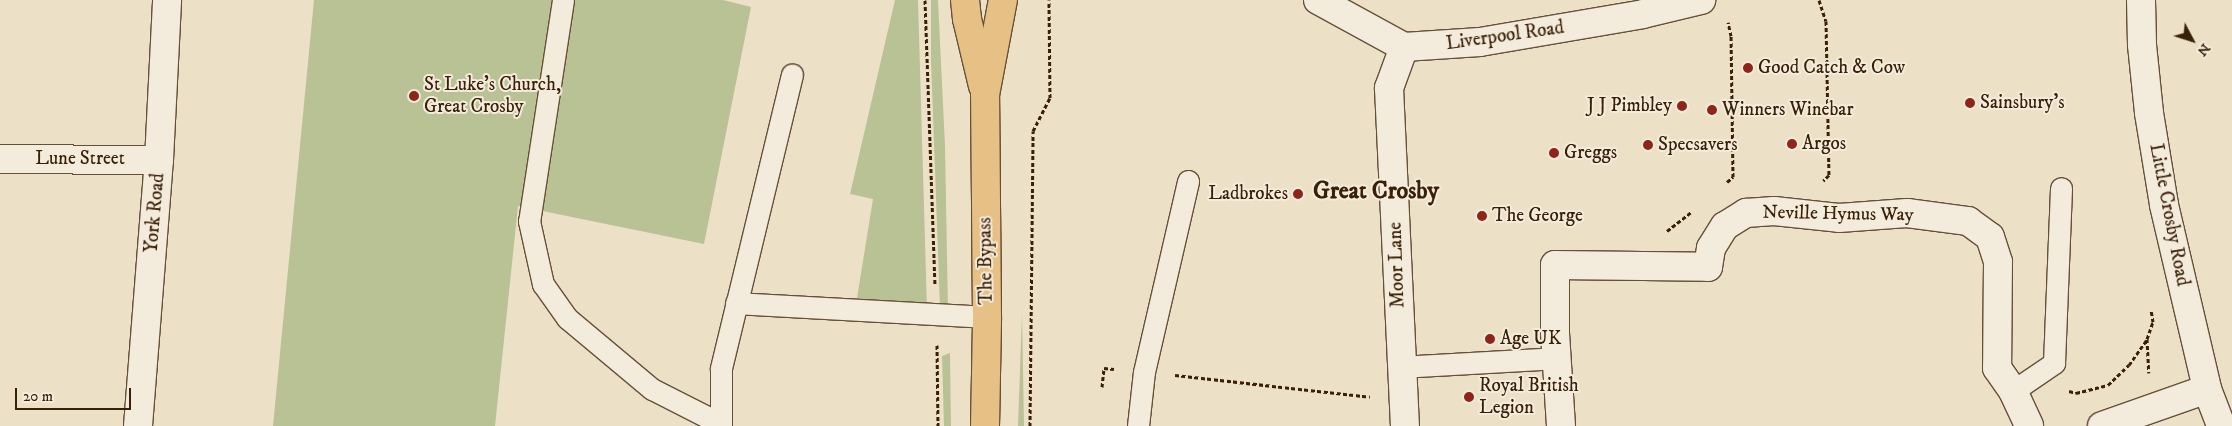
<!DOCTYPE html>
<html>
<head>
<meta charset="utf-8">
<style>
	body { margin:0 }
	#map { position:relative; width:2232px; height:426px; overflow:hidden; background:#ece0c7; font-family:"IM FELL DW Pica",serif }
	div>[style] { position:absolute }
	.green>* { inset:0; background:#b9c294 }
	.path>* { height:3px; margin-top:-1.5px; transform-origin:0; background:repeating-linear-gradient(90deg,#3b2008 0 4px,transparent 0 6.5px) }
	.roads { filter:drop-shadow(1px 0 #675038) drop-shadow(-1px 0 #675038) drop-shadow(0 1px #675038) drop-shadow(0 -1px #675038) }
	.service>* { height:21px; margin:-10.5px; padding:0 10.5px; transform-origin:10.5px; border-radius:10.5px; background:#f3ebdb }
	.pedestrian>* { height:28px; margin:-14px; padding:0 14px; transform-origin:14px; border-radius:14px; background:#f3ebdb }
	.minor>* { height:28px; margin:-14px; padding:0 14px; transform-origin:14px; border-radius:14px; background:#f3ebdb }
	.secondary>* { height:28px; margin:-14px; padding:0 14px; transform-origin:14px; border-radius:14px; background:#f3ebdb }
	.trunk>* { height:28px; margin:-14px; padding:0 14px; transform-origin:14px; border-radius:14px; background:#e6c084 }
	.dots>* { width:14px; height:14px; translate:-50% -50%; box-sizing:border-box; border:2px solid #f3ebdb; border-radius:50% }
	span { translate:-50% -50%; white-space:nowrap; text-align:center; line-height:1.15; -webkit-text-stroke:4px #f3ebdb; paint-order:stroke }
	.street-label { font-size:19px; color:#3b2008 }
	.poi-label { font-size:19px; color:#3b2008 }
	.left { translate:0 -50%; text-align:left }
	.right { translate:-100% -50%; text-align:right }
	.district-label { font-size:24px; color:#3b2008; font-weight:700 }
	.north { position:absolute; left:2167px; top:15px; width:50px; height:50px; -webkit-text-stroke:4px #f3ebdb; paint-order:stroke; rotate:130deg; font-size:14px; font-weight:700; line-height:20px; text-align:center; color:#3b2008 }
	.north::after { content:''; display:block; margin:auto; width:18px; height:22px; background:#3b2008; clip-path:polygon(50% 0,100% 100%,50% 72%,0 100%) }
	.scale { position:absolute; left:15px; top:388px; width:116px; height:22px; box-sizing:border-box; border:2px solid #3b2008; border-top:0; padding-left:6px; font-size:15px; line-height:18px; white-space:nowrap; color:#3b2008; -webkit-text-stroke:4px #f3ebdb; paint-order:stroke }
</style>
</head>
<body>
<div id="map">
	<div class="green">
		<div style="clip-path:polygon(314px 0,723px 0,751px 7px,704px 244px,518px 206px,495px 426px,273px 426px)"></div>
		<div style="clip-path:polygon(895px 0,918px 0,927px 310px,857px 298px,873px 199px,850px 194px)"></div>
		<div style="clip-path:polygon(931px 0,938px 0,945px 146px,948px 311px,940px 309px,931px 59px)"></div>
		<div style="clip-path:polygon(1022px 313px,1024px 426px,1018px 426px)"></div>
		<div style="clip-path:polygon(950px 353px,951px 426px,944px 426px,942px 356px)"></div>
	</div>
	<div class="path">
		<div style="left:925px;top:0;width:284px;rotate:88deg"></div>
		<div style="left:1819px;top:0;width:22px;rotate:72deg"></div>
		<div style="left:1826px;top:21px;width:154px;rotate:88.9deg"></div>
		<div style="left:1829px;top:175px;width:8px;rotate:135deg"></div>
		<div style="left:1727px;top:182px;width:8px;rotate:-40deg"></div>
		<div style="left:1733px;top:177px;width:141px;rotate:-90.8deg"></div>
		<div style="left:1731px;top:36px;width:14px;rotate:-102deg"></div>
		<div style="left:1667px;top:231px;width:31px;rotate:-38deg"></div>
		<div style="left:2147px;top:339px;width:34px;rotate:87deg"></div>
		<div style="left:937px;top:345px;width:81px;rotate:89.3deg"></div>
		<div style="left:1175px;top:375px;width:196px;rotate:6.4deg"></div>
		<div style="left:1102px;top:387px;width:19px;rotate:-84deg"></div>
		<div style="left:1104px;top:368px;width:10px;rotate:6deg"></div>
		<div style="left:2069px;top:391px;width:7px;rotate:16deg"></div>
		<div style="left:2076px;top:393px;width:33px;rotate:-14deg"></div>
		<div style="left:2108px;top:385px;width:29px;rotate:-44deg"></div>
		<div style="left:2129px;top:365px;width:32px;rotate:-55deg"></div>
		<div style="left:2147px;top:339px;width:18px;rotate:-71deg"></div>
		<div style="left:2153px;top:322px;width:12px;rotate:-99deg"></div>
		<div style="left:1030px;top:426px;width:295px;rotate:-89.4deg"></div>
		<div style="left:1033px;top:131px;width:37px;rotate:-63deg"></div>
		<div style="left:1050px;top:98px;width:98px;rotate:-90.6deg"></div>
	</div>
	<div class="roads">
		<div class="service">
			<div style="left:563px;top:0;width:224px;rotate:98.7deg"></div>
			<div style="left:529px;top:221px;width:65px;rotate:77.5deg"></div>
			<div style="left:543px;top:284px;width:42px;rotate:54.8deg"></div>
			<div style="left:567px;top:318px;width:111px;rotate:39.9deg"></div>
			<div style="left:652px;top:389px;width:77px;rotate:26.9deg"></div>
			<div style="left:736px;top:303px;width:251px;rotate:3.2deg"></div>
			<div style="left:1401px;top:367px;width:156px;rotate:-3.3deg"></div>
			<div style="left:2013px;top:391px;width:50px;rotate:-34.3deg"></div>
			<div style="left:2054px;top:363px;width:175px;rotate:-87.7deg"></div>
			<div style="left:721px;top:426px;width:58px;rotate:-90deg"></div>
			<div style="left:721px;top:368px;width:302px;rotate:-76.4deg"></div>
			<div style="left:1138px;top:426px;width:54px;rotate:-83.7deg"></div>
			<div style="left:1144px;top:372px;width:196px;rotate:-77deg"></div>
		</div>
		<div class="pedestrian">
			<div style="left:1318px;top:0;width:98px;rotate:28.7deg"></div>
			<div style="left:1404px;top:47px;width:76px;rotate:-3.8deg"></div>
			<div style="left:1480px;top:42px;width:165px;rotate:-9.7deg"></div>
			<div style="left:1643px;top:14px;width:60px;rotate:-13.6deg"></div>
			<div style="left:1404px;top:47px;width:44px;rotate:110.1deg"></div>
			<div style="left:1389px;top:88px;width:338px;rotate:87.3deg"></div>
		</div>
		<div class="minor">
			<div style="left:0;top:159px;width:159px;rotate:0.4deg"></div>
			<div style="left:138px;top:426px;width:267px;rotate:-85.5deg"></div>
			<div style="left:159px;top:160px;width:160px;rotate:-87.1deg"></div>
			<div style="left:1561px;top:426px;width:94px;rotate:-93.7deg"></div>
			<div style="left:1555px;top:332px;width:67px;rotate:-90deg"></div>
			<div style="left:1555px;top:265px;width:153px;rotate:0.7deg"></div>
			<div style="left:1708px;top:267px;width:19px;rotate:-81deg"></div>
			<div style="left:1711px;top:248px;width:26px;rotate:-58deg"></div>
			<div style="left:1725px;top:226px;width:25px;rotate:-32deg"></div>
			<div style="left:1746px;top:213px;width:28px;rotate:-4deg"></div>
			<div style="left:1774px;top:211px;width:65px;rotate:6.1deg"></div>
			<div style="left:1839px;top:218px;width:68px;rotate:-4.2deg"></div>
			<div style="left:1907px;top:213px;width:62px;rotate:7.5deg"></div>
			<div style="left:1968px;top:221px;width:27px;rotate:36deg"></div>
			<div style="left:1990px;top:237px;width:26px;rotate:72deg"></div>
			<div style="left:1998px;top:262px;width:106px;rotate:90.5deg"></div>
			<div style="left:1997px;top:368px;width:28px;rotate:55deg"></div>
			<div style="left:2013px;top:391px;width:38px;rotate:65deg"></div>
			<div style="left:2102px;top:426px;width:111px;rotate:-19.4deg"></div>
		</div>
		<div class="secondary">
			<div style="left:2141px;top:0;width:45px;rotate:88.7deg"></div>
			<div style="left:2142px;top:45px;width:68px;rotate:84.1deg"></div>
			<div style="left:2149px;top:113px;width:93px;rotate:80.7deg"></div>
			<div style="left:2164px;top:205px;width:189px;rotate:76.8deg"></div>
			<div style="left:2207px;top:389px;width:40px;rotate:69deg"></div>
		</div>
		<div class="trunk">
			<div style="left:965px;top:0;width:19px;rotate:84deg"></div>
			<div style="left:967px;top:19px;width:69px;rotate:76.6deg"></div>
			<div style="left:985px;top:426px;width:109px;rotate:-88.9deg"></div>
			<div style="left:987px;top:317px;width:222px;rotate:-90.5deg"></div>
			<div style="left:985px;top:95px;width:97px;rotate:-79.3deg"></div>
		</div>
	</div>
	<div class="dots">
		<div style="left:1748px;top:68px;background:#8f2418"></div>
		<div style="left:414px;top:96px;background:#8f2418"></div>
		<div style="left:1970px;top:103px;background:#8f2418"></div>
		<div style="left:1682px;top:106px;background:#8f2418"></div>
		<div style="left:1712px;top:110px;background:#8f2418"></div>
		<div style="left:1792px;top:144px;background:#8f2418"></div>
		<div style="left:1648px;top:145px;background:#8f2418"></div>
		<div style="left:1554px;top:153px;background:#8f2418"></div>
		<div style="left:1298px;top:194px;background:#8f2418"></div>
		<div style="left:1482px;top:216px;background:#8f2418"></div>
		<div style="left:1490px;top:339px;background:#8f2418"></div>
		<div style="left:1469px;top:397px;background:#8f2418"></div>
	</div>
	<div class="street-label">
		<span style="left:1505px;top:36px;rotate:-8deg">Liverpool Road</span>
		<span style="left:80px;top:159px">Lune Street</span>
		<span style="left:155px;top:213px;rotate:-85deg">York Road</span>
		<span style="left:1838px;top:214px;rotate:1deg">Neville Hymus Way</span>
		<span style="left:2169px;top:215px;rotate:79deg">Little Crosby Road</span>
		<span style="left:986px;top:261px;rotate:-91deg">The Bypass</span>
		<span style="left:1397px;top:265px;rotate:-92deg">Moor Lane</span>
	</div>
	<div class="poi-label">
		<span class="left" style="left:1758px;top:68px">Good Catch &amp; Cow</span>
		<span class="left" style="left:424px;top:96px">St Luke's Church,<br>Great Crosby</span>
		<span class="left" style="left:1980px;top:103px">Sainsbury's</span>
		<span class="right" style="left:1672px;top:106px">J J Pimbley</span>
		<span class="left" style="left:1722px;top:110px">Winners Winebar</span>
		<span class="left" style="left:1802px;top:144px">Argos</span>
		<span class="left" style="left:1658px;top:145px">Specsavers</span>
		<span class="left" style="left:1564px;top:153px">Greggs</span>
		<span class="right" style="left:1288px;top:194px">Ladbrokes</span>
		<span class="left" style="left:1492px;top:216px">The George</span>
		<span class="left" style="left:1500px;top:339px">Age UK</span>
		<span class="left" style="left:1479px;top:397px">Royal British<br>Legion</span>
	</div>
	<div class="district-label">
		<span style="left:1376px;top:192px">Great Crosby</span>
	</div>
	<div class="north">N</div>
	<div class="scale">20 m</div>
</div>
</body>
</html>
